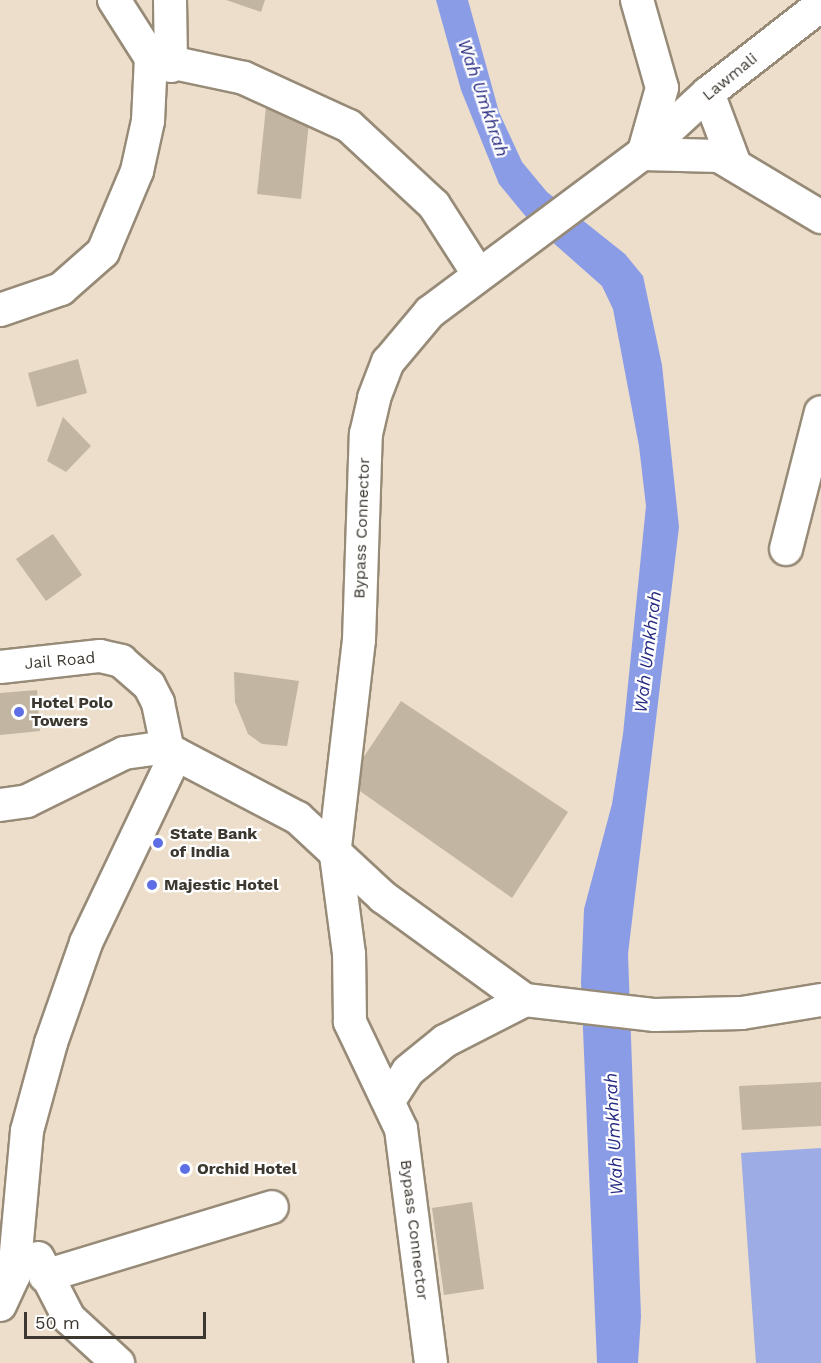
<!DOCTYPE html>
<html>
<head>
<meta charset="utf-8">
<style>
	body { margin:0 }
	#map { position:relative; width:821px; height:1363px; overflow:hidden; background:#ecdeca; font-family:"Work Sans",sans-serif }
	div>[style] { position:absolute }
	.green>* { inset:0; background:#9eace5 }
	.water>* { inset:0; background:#8b9ce7 }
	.building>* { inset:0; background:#c2b5a2 }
	.roads { filter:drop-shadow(2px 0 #978b78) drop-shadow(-2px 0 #978b78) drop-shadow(0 2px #978b78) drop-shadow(0 -2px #978b78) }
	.minor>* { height:32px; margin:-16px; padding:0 16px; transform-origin:16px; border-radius:16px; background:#fff }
	.dots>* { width:16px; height:16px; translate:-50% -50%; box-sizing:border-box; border:3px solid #fff; border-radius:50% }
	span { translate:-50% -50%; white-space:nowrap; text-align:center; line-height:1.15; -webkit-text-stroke:4.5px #fff; paint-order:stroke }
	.street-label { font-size:16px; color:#3c372f }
	.poi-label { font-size:16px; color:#3c372f; font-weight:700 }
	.left { translate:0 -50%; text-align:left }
	.water-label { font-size:18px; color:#262b81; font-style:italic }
	.scale { position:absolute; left:24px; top:1312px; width:182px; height:27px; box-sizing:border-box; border:3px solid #3c372f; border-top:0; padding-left:8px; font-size:18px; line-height:21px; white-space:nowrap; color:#3c372f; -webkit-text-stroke:4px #fff; paint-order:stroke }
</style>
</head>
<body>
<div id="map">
	<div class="green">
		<div style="clip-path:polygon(821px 1148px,821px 1363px,756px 1363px,741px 1153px)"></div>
	</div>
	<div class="water">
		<div style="clip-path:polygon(436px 0,468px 0,499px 112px,522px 162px,547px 192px,625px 254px,643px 276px,662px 365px,679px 527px,628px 954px,641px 1316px,638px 1363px,597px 1363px,581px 982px,584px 909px,612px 804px,623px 734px,646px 506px,639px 446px,613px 309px,602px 286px,532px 224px,499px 184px,461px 90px)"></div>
	</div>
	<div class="building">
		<div style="clip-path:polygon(226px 0,265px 0,261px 12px)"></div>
		<div style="clip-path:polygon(266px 107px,310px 112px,301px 199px,257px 194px)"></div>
		<div style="clip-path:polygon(78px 359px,87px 393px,37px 407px,28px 373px)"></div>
		<div style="clip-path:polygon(63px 417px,91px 446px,66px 472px,47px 461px)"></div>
		<div style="clip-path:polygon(53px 534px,82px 575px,46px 601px,16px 559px)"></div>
		<div style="clip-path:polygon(234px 672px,299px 681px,287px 746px,262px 744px,248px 734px,235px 702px)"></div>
		<div style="clip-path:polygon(37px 690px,40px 731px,0 735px,0 693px)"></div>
		<div style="clip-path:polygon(401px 701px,568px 812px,512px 898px,347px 782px)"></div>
		<div style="clip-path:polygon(821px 1082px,821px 1126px,742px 1130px,739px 1086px)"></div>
		<div style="clip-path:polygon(472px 1202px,484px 1289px,444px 1295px,432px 1208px)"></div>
	</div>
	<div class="roads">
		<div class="minor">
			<div style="left:114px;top:0;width:69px;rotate:57.5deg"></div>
			<div style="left:151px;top:58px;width:95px;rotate:12.1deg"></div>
			<div style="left:244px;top:78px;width:115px;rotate:24.6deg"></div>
			<div style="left:349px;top:126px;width:116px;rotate:42.9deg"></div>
			<div style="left:434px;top:205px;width:80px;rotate:57.3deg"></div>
			<div style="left:170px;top:0;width:66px;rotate:89.1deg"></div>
			<div style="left:637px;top:0;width:91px;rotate:74.1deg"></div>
			<div style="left:662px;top:88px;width:62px;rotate:105.8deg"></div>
			<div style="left:708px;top:93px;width:77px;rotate:69.4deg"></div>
			<div style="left:642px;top:154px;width:77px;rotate:1.5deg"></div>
			<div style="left:719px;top:156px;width:119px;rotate:30.9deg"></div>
			<div style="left:0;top:310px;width:65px;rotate:-19deg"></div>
			<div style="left:61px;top:289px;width:56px;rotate:-41.4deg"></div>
			<div style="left:103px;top:252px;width:88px;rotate:-67.2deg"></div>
			<div style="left:137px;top:171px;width:51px;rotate:-77.6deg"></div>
			<div style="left:148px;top:121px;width:63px;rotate:-87.3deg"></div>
			<div style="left:786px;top:549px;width:141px;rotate:-75.7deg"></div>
			<div style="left:0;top:667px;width:101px;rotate:-6.3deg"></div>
			<div style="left:100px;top:656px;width:22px;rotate:13deg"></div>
			<div style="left:121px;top:661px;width:37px;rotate:41deg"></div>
			<div style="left:149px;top:685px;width:20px;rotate:63deg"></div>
			<div style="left:158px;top:703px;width:49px;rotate:78.2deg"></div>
			<div style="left:176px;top:754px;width:138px;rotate:27.7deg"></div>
			<div style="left:298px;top:818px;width:116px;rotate:42.9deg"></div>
			<div style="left:383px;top:897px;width:175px;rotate:36deg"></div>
			<div style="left:525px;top:1000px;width:131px;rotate:6.6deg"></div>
			<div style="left:655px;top:1015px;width:87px;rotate:-1.3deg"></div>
			<div style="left:742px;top:1013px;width:80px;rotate:-9.3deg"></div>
			<div style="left:0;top:805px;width:27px;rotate:-8deg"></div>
			<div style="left:27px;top:801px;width:108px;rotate:-26.3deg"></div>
			<div style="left:124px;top:753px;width:37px;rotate:-8deg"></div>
			<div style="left:161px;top:748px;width:16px;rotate:22deg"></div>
			<div style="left:176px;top:754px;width:209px;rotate:115.5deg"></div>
			<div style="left:86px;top:943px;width:106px;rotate:109.3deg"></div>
			<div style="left:51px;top:1043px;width:91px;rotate:105.3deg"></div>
			<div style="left:27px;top:1131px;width:145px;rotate:95.2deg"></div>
			<div style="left:14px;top:1275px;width:33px;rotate:115deg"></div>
			<div style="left:390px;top:1099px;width:33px;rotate:-57deg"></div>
			<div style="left:408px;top:1071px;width:48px;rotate:-39deg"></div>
			<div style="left:445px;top:1041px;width:90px;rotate:-27.1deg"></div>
			<div style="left:38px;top:1258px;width:68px;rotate:62.7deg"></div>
			<div style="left:69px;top:1318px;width:67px;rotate:42.6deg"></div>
			<div style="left:45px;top:1276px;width:237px;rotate:-16.9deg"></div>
			<div style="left:431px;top:1363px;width:236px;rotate:-97.3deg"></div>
			<div style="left:401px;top:1129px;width:119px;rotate:-115.5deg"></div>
			<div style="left:350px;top:1022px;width:68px;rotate:-90.8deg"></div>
			<div style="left:349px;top:954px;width:108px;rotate:-97.5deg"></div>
			<div style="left:335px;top:847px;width:208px;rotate:-83.4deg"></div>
			<div style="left:359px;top:640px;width:206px;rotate:-88.1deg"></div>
			<div style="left:366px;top:434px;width:37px;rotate:-77deg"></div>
			<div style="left:374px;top:398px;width:39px;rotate:-69deg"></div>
			<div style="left:388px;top:362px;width:65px;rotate:-50deg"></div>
			<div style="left:430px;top:312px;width:264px;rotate:-36.7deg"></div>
			<div style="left:642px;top:154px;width:90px;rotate:-42.7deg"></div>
			<div style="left:708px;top:93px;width:143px;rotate:-37.9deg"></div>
		</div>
	</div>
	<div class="dots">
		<div style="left:19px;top:712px;background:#5e6fe6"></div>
		<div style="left:158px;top:843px;background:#5e6fe6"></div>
		<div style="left:152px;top:885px;background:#5e6fe6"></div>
		<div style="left:185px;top:1169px;background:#5e6fe6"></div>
	</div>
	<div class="street-label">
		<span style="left:730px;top:77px;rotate:-39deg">Lawmali</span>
		<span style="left:362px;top:528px;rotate:-88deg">Bypass Connector</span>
		<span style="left:60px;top:661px;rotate:-5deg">Jail Road</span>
		<span style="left:414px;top:1230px;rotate:83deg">Bypass Connector</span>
	</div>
	<div class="poi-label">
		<span class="left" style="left:31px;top:712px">Hotel Polo<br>Towers</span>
		<span class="left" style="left:170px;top:843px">State Bank<br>of India</span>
		<span class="left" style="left:164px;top:885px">Majestic Hotel</span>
		<span class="left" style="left:197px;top:1169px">Orchid Hotel</span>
	</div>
	<div class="water-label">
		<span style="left:483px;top:98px;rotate:71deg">Wah Umkhrah</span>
		<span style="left:648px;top:652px;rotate:-83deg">Wah Umkhrah</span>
		<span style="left:614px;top:1134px;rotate:-93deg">Wah Umkhrah</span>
	</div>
	<div class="scale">50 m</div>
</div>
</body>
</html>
